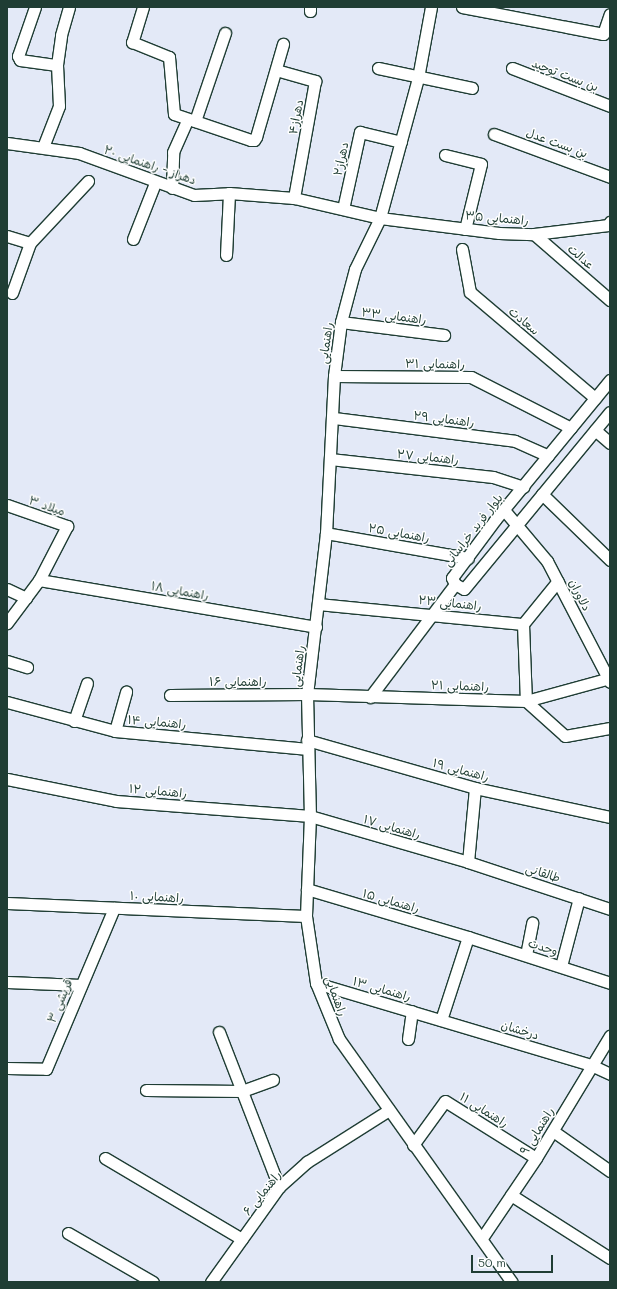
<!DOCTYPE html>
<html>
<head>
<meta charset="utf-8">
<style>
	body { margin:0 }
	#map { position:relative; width:617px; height:1289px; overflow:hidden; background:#e3e9f7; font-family:Mali,"Playpen Sans Arabic",sans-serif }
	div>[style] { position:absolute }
	.roads { filter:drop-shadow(1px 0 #1f3d34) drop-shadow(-1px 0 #1f3d34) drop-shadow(0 1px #1f3d34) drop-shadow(0 -1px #1f3d34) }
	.minor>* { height:11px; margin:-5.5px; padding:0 5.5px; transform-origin:5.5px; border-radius:5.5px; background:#fff }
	span { translate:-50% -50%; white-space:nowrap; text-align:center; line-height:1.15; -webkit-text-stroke:3px #fff; paint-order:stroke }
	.street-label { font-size:12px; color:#1f3d34 }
	.frame { position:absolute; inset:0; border:8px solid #1f3d34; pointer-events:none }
	.scale { position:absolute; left:471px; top:1255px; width:82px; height:18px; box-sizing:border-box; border:2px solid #1f3d34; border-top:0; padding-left:5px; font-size:12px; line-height:14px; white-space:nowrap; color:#1f3d34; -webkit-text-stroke:3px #fff; paint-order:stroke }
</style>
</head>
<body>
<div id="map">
	<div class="roads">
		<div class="minor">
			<div style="left:35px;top:7px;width:52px;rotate:109.1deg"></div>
			<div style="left:18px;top:56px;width:4px;rotate:63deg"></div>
			<div style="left:20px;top:60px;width:37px;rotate:8deg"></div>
			<div style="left:57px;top:65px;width:41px;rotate:87.2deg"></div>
			<div style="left:59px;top:106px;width:44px;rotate:111.3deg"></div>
			<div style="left:143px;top:7px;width:37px;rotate:107deg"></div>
			<div style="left:132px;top:42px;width:40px;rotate:22deg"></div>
			<div style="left:169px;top:57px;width:57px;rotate:85deg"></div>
			<div style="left:174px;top:114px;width:81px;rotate:18.7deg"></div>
			<div style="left:251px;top:140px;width:3px"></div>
			<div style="left:254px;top:140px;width:4px;rotate:-56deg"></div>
			<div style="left:256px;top:137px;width:97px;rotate:-73.8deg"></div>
			<div style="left:431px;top:7px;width:72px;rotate:100.4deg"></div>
			<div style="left:418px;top:78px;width:145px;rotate:105.2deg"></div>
			<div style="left:380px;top:218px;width:57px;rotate:116.1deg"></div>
			<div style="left:355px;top:269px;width:55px;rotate:104.8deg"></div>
			<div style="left:341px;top:322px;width:54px;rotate:97.4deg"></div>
			<div style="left:334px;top:376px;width:157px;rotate:92.9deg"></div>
			<div style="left:326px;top:533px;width:162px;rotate:96.7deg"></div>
			<div style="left:307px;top:694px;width:122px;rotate:88.6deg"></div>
			<div style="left:310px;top:816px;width:100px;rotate:92.3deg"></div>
			<div style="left:306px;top:916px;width:68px;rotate:81.5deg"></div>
			<div style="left:316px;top:983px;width:61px;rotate:67.7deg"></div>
			<div style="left:339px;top:1039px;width:298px;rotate:54.6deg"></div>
			<div style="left:462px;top:7px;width:144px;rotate:10.8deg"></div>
			<div style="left:603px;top:34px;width:21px;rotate:-71deg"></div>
			<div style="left:310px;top:11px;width:4px;rotate:-90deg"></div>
			<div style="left:57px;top:65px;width:30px;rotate:-82deg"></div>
			<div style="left:61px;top:35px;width:29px;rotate:-74deg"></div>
			<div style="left:378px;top:68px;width:96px;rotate:12deg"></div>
			<div style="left:512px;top:68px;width:105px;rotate:21.2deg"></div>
			<div style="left:276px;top:70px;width:41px;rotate:15.8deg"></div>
			<div style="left:315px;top:81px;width:119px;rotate:100.2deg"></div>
			<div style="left:195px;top:121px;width:93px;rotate:-71.2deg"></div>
			<div style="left:494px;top:134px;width:124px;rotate:20.3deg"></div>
			<div style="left:7px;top:143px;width:73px;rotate:7.9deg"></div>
			<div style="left:79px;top:153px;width:122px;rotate:20.1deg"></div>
			<div style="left:194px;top:195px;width:35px;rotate:-3deg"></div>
			<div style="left:229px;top:193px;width:65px;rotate:4.4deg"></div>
			<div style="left:294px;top:198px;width:88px;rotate:13.1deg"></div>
			<div style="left:380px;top:218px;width:120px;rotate:7.2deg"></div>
			<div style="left:499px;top:233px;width:35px;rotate:2deg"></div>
			<div style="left:534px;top:234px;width:75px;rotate:-6.9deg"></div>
			<div style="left:608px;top:225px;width:4px;rotate:-56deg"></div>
			<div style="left:445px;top:155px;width:37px;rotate:14deg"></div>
			<div style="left:481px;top:164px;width:67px;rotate:103.8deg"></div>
			<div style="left:172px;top:188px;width:36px;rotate:-88deg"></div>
			<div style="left:173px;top:152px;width:36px;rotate:-66deg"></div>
			<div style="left:343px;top:209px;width:79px;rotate:-77.6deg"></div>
			<div style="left:360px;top:132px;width:42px;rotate:13.7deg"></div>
			<div style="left:534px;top:234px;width:101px;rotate:41deg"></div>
			<div style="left:7px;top:236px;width:24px;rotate:17deg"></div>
			<div style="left:133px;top:239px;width:60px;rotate:-68.6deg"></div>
			<div style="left:462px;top:249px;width:44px;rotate:79.5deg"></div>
			<div style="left:470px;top:292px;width:164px;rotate:40.3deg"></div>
			<div style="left:226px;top:255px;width:62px;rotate:-87.2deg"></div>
			<div style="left:12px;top:293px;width:53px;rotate:-70.2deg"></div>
			<div style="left:30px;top:243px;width:85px;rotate:-46.9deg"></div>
			<div style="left:341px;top:322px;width:104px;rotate:7.2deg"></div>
			<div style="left:334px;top:376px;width:137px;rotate:0.4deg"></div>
			<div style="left:471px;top:377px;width:112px;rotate:27deg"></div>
			<div style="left:610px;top:380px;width:181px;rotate:129.4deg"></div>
			<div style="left:495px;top:520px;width:72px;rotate:126.6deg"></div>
			<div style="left:452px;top:578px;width:7px;rotate:63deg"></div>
			<div style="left:455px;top:584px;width:10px;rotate:29deg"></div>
			<div style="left:464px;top:589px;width:229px;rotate:-50.5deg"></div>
			<div style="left:334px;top:418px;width:182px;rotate:7.2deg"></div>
			<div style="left:515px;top:441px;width:36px;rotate:24deg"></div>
			<div style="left:595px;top:430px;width:20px;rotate:41deg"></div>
			<div style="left:330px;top:459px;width:164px;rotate:6.3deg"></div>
			<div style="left:493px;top:477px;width:32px;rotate:18deg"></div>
			<div style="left:542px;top:494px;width:95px;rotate:44.1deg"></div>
			<div style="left:7px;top:505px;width:64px;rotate:19.3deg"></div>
			<div style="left:67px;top:526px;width:61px;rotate:117.4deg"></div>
			<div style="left:39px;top:580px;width:54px;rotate:126.7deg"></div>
			<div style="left:504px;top:510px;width:67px;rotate:49.9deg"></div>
			<div style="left:547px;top:561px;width:136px;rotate:62.5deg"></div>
			<div style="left:326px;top:533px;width:144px;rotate:10deg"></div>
			<div style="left:39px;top:580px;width:281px;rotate:9.6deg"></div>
			<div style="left:7px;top:589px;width:21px;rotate:25deg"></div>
			<div style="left:318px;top:604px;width:206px;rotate:5.6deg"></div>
			<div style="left:523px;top:624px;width:77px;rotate:87.8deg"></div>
			<div style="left:526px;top:701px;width:52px;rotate:41.9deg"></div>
			<div style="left:565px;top:736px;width:46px;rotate:-10.1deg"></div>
			<div style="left:523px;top:624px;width:55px;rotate:-50.9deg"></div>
			<div style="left:7px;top:661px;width:21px;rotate:17deg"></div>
			<div style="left:170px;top:695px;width:137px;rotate:-0.4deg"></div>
			<div style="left:307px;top:694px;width:219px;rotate:1.8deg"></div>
			<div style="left:526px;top:701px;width:87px;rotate:-15.3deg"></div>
			<div style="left:370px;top:697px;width:141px;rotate:-53deg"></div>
			<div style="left:7px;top:702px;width:112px;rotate:15deg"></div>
			<div style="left:115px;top:731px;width:194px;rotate:5.3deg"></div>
			<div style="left:74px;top:721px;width:40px;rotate:-71.1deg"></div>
			<div style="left:115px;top:731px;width:41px;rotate:-74.2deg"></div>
			<div style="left:307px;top:740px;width:175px;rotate:15.9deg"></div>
			<div style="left:475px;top:788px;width:138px;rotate:12.1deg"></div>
			<div style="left:7px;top:779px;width:111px;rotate:11.4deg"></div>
			<div style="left:116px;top:801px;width:195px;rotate:4.4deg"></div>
			<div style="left:310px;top:816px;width:165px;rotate:16.2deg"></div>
			<div style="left:468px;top:862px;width:150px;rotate:18.3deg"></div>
			<div style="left:468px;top:862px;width:74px;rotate:-84.6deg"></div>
			<div style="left:307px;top:889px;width:168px;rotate:16.6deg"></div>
			<div style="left:468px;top:937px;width:149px;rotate:17.9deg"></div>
			<div style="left:7px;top:903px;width:299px;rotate:2.5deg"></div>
			<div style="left:526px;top:955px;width:33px;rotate:-79deg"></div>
			<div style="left:561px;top:966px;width:70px;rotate:-75.2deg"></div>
			<div style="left:7px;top:982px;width:74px;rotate:2.3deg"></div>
			<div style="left:316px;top:983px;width:287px;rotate:16.6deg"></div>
			<div style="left:591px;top:1065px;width:21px;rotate:25deg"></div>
			<div style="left:441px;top:1020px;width:87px;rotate:-72deg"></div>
			<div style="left:219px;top:1032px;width:166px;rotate:68.8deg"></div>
			<div style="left:408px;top:1039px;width:28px;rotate:-82deg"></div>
			<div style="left:7px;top:1068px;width:39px;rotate:1deg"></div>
			<div style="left:46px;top:1069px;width:175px;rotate:-67.1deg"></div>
			<div style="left:146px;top:1090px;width:96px;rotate:0.6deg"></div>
			<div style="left:242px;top:1091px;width:33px;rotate:-20deg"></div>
			<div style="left:553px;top:1131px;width:70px;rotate:35.1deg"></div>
			<div style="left:413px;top:1145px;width:54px;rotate:-54deg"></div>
			<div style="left:445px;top:1101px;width:107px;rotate:32.1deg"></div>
			<div style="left:105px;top:1158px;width:159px;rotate:30.6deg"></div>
			<div style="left:511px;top:1195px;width:117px;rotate:32.5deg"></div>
			<div style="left:68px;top:1233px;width:98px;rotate:30deg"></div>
			<div style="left:482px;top:1238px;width:97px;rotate:-56deg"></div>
			<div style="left:536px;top:1158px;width:143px;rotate:-58.8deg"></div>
			<div style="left:211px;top:1282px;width:117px;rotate:-54.4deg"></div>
			<div style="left:279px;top:1187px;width:38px;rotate:-42deg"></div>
			<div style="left:307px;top:1162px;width:97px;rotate:-32.4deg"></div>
		</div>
	</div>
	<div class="street-label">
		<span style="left:565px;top:75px;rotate:21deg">بن بست توحید</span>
		<span style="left:296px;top:117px;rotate:-79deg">دهراز۴</span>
		<span style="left:557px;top:143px;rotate:20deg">بن بست عدل</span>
		<span style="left:341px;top:159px;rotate:-78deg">دهراز۲</span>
		<span style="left:150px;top:165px;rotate:19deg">دهراز - راهنمایی ۲۰</span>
		<span style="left:497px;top:218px;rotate:5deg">راهنمایی ۳۵</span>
		<span style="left:581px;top:257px;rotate:41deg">عدالت</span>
		<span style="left:394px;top:316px;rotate:7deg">راهنمایی ۳۳</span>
		<span style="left:524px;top:321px;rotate:40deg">سعادت</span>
		<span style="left:326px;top:343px;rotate:-82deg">راهنمایی</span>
		<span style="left:435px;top:364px;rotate:1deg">راهنمایی ۳۱</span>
		<span style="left:444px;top:419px;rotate:7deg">راهنمایی ۲۹</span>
		<span style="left:428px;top:457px;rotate:6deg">راهنمایی ۲۷</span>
		<span style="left:47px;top:506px;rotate:19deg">میلاد ۳</span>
		<span style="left:473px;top:530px;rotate:-52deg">بلوار فرید خراسانی</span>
		<span style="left:399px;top:533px;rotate:10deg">راهنمایی ۲۵</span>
		<span style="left:180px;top:591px;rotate:10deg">راهنمایی ۱۸</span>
		<span style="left:580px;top:595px;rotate:63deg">دلاوران</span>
		<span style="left:450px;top:603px;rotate:6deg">راهنمایی ۲۳</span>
		<span style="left:298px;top:666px;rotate:-83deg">راهنمایی</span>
		<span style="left:238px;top:682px">راهنمایی ۱۶</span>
		<span style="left:460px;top:686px;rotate:2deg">راهنمایی ۲۱</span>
		<span style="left:157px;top:722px;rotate:5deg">راهنمایی ۱۴</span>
		<span style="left:461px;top:770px;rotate:15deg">راهنمایی ۱۹</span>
		<span style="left:158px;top:791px;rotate:5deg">راهنمایی ۱۲</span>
		<span style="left:392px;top:827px;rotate:16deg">راهنمایی ۱۷</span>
		<span style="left:543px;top:873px;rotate:18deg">طالقانی</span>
		<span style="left:157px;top:897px;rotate:3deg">راهنمایی ۱۰</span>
		<span style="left:391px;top:901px;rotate:16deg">راهنمایی ۱۵</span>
		<span style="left:543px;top:947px;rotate:18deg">وحدت</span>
		<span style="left:382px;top:989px;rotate:16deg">راهنمایی ۱۳</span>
		<span style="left:336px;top:996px;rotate:70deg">راهنمایی</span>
		<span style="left:60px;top:1001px;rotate:-67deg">قریشی ۳</span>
		<span style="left:520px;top:1030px;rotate:17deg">درخشان</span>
		<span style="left:484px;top:1110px;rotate:32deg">راهنمایی ۱۱</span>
		<span style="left:537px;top:1131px;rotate:-58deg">راهنمایی ۹</span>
		<span style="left:262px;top:1193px;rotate:-51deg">راهنمایی ۶</span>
	</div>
	<div class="frame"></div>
	<div class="scale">50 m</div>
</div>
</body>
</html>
